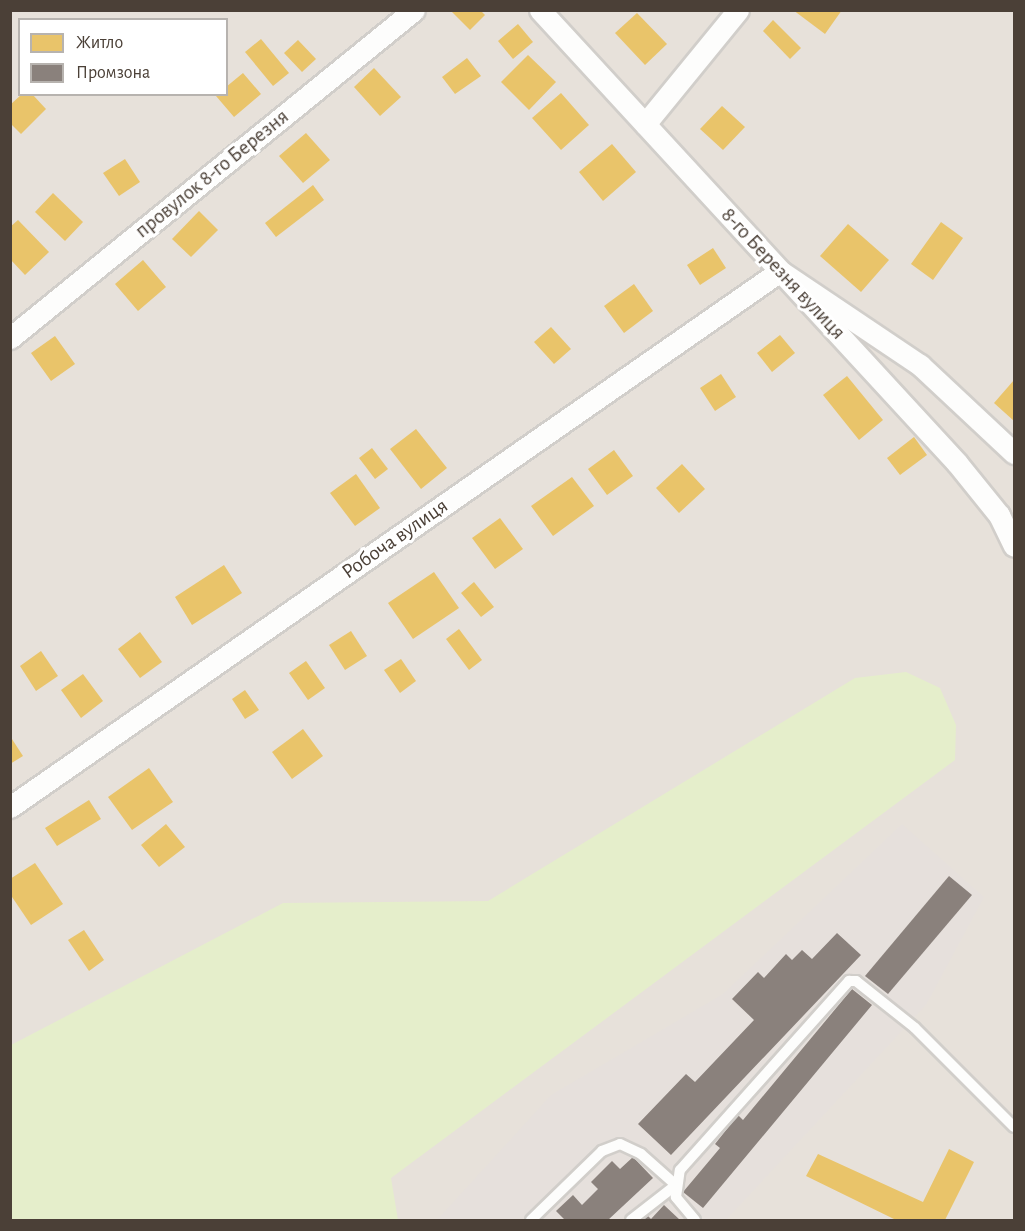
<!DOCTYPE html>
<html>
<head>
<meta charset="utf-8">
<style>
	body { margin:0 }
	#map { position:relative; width:1025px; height:1231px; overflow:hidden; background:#f3f0ed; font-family:"Alegreya Sans",sans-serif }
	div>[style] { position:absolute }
	.residential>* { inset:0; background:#e7e1da }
	.industrial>* { inset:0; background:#e6e0dc }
	.green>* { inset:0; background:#e5eecb }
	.homes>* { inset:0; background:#e9c46a }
	.industry>* { inset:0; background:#8a817c }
	.roads { filter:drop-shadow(2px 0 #d1ceca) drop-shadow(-2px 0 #d1ceca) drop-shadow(0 2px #d1ceca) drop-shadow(0 -2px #d1ceca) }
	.service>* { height:10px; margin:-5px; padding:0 5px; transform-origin:5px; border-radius:5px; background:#fdfdfc }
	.minor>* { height:21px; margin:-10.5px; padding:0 10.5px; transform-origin:10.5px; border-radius:10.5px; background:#fdfdfc }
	span { translate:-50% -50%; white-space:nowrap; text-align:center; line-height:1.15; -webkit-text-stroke:6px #fff; paint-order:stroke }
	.street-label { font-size:21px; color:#4b4037 }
	.frame { position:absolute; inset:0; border:12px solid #4b4037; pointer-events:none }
	.legend { position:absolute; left:18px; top:18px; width:210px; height:78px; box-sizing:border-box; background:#fff; border:2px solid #b7b3af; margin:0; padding:8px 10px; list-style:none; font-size:18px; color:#4b4037 }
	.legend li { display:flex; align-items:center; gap:12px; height:30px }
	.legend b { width:30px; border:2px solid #b7b3af }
</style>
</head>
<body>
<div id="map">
	<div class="residential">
		<div style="clip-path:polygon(evenodd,11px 11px,1014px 11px,1014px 1220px,11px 1220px,11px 11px,20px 20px,226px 20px,226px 94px,20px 94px,20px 20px)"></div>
	</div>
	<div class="industrial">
		<div style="clip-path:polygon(902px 824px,984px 897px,926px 1005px,726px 1220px,437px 1220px,551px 1095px,723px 994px)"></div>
	</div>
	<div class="green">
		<div style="clip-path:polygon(906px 672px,940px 688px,956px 725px,955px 760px,391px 1178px,398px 1220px,11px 1220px,11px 1045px,283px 903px,488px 901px,855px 678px)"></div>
	</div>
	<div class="homes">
		<div style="clip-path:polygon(450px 10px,480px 10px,485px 15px,470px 30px)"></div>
		<div style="clip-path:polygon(793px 10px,842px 10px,825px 34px)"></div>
		<div style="clip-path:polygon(637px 13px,667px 44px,645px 65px,615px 33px)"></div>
		<div style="clip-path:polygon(773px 20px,801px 48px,790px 59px,763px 31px)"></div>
		<div style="clip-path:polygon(518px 24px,533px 42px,513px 59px,498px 41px)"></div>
		<div style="clip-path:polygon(261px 39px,289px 73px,273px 86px,245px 52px)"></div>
		<div style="clip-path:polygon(298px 40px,316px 59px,302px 72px,284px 53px)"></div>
		<div style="clip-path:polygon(528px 55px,556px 82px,529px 110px,501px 82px)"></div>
		<div style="clip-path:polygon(467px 58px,481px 76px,455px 94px,442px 77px)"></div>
		<div style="clip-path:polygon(374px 68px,401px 97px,380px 116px,354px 87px)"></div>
		<div style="clip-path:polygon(243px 73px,261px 94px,234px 117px,216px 96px,226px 94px,226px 87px)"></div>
		<div style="clip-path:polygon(561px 93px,589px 125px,561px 150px,532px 118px)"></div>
		<div style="clip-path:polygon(22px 94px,32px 94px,46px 109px,21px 134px,10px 123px,10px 105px)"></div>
		<div style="clip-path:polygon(722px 106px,745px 127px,723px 150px,700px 129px)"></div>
		<div style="clip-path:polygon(306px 133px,330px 160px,303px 183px,279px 156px)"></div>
		<div style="clip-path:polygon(612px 144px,636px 172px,603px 201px,579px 172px)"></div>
		<div style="clip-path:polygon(125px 159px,140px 182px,119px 196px,103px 173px)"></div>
		<div style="clip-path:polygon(313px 185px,324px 200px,276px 237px,265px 223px)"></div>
		<div style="clip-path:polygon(53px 193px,83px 222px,65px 241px,35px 212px)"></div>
		<div style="clip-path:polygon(199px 211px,218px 230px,191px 257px,172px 239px)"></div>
		<div style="clip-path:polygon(18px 220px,49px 252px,25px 275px,10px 259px,10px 227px)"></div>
		<div style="clip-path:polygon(941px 222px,963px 238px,933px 280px,911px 264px)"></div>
		<div style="clip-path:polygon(848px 224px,889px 260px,861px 292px,820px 256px)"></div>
		<div style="clip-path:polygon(713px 248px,726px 268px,700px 285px,687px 265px)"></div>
		<div style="clip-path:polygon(143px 260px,166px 287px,138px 311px,115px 284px)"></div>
		<div style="clip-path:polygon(634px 284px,653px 311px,624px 333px,604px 306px)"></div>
		<div style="clip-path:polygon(551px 327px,571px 349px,554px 364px,534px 342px)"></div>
		<div style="clip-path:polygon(780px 335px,795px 353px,772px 372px,757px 353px)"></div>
		<div style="clip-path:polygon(55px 336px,75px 364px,51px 381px,31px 353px)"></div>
		<div style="clip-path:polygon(721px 374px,736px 397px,715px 411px,700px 388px)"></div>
		<div style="clip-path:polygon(847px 376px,883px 420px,859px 440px,823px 395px)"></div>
		<div style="clip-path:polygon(1014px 380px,1014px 421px,994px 403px)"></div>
		<div style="clip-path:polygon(416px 429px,447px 468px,421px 489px,390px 449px)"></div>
		<div style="clip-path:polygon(914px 437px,927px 455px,900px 475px,887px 458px)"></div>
		<div style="clip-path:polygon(372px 448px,388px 469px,375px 479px,359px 458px)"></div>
		<div style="clip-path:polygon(614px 450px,633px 476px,607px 495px,588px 469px)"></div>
		<div style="clip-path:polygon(682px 464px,705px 489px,679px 513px,656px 488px)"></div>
		<div style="clip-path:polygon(356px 474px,380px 508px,355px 526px,330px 493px)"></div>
		<div style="clip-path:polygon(572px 477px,594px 506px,553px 536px,531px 506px)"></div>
		<div style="clip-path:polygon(500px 518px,523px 549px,495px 569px,472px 538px)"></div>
		<div style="clip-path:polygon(224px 565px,242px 593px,192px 625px,175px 597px)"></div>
		<div style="clip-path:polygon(434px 572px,459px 608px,413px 639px,388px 603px)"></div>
		<div style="clip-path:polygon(474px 582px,494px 607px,481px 617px,461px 593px)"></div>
		<div style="clip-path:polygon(459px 629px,482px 660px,469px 670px,446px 639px)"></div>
		<div style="clip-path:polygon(351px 631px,367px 656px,345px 670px,329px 645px)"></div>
		<div style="clip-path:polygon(140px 632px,162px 662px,140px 678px,118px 649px)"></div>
		<div style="clip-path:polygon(41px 651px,58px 676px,36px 691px,20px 666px)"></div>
		<div style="clip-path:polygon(401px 659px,416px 681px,400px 693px,384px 670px)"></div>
		<div style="clip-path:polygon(306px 661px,325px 688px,308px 700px,289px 673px)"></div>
		<div style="clip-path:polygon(83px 674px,103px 701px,81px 718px,61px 690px)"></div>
		<div style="clip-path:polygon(245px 690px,259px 710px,245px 719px,232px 699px)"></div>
		<div style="clip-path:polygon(303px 729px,323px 756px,292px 779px,272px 752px)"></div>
		<div style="clip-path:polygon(10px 736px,23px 756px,10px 764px)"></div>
		<div style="clip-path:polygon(149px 768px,173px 802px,132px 830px,108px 797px)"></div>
		<div style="clip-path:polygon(89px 800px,101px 819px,57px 846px,45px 828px)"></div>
		<div style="clip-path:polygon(166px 824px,185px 847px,159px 867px,141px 845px)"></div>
		<div style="clip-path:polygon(35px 863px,63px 904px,31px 925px,10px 894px,10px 879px)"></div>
		<div style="clip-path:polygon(84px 930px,104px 960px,89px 971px,68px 940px)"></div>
		<div style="clip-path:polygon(949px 1149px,974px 1162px,945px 1220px,896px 1220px,806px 1176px,818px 1154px,923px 1202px)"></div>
	</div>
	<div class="industry">
		<div style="clip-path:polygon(949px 876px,972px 895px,888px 994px,865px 976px)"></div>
		<div style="clip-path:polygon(837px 933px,861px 955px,671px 1155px,638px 1124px,686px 1074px,695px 1082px,754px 1020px,732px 999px,758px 972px,764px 978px,786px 954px,792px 960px,802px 950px,812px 959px)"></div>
		<div style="clip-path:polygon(852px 989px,872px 1005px,703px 1208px,683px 1192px,720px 1148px,715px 1144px,738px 1115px,743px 1120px)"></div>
		<div style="clip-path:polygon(633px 1157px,653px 1178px,608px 1220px,565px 1220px,556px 1211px,573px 1195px,582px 1205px,598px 1189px,591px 1182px,612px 1161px,620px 1169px)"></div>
		<div style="clip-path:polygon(664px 1205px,680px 1220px,642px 1220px,647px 1215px,651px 1219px)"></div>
	</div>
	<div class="roads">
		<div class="service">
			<div style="left:531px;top:1220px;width:99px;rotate:-44.2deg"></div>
			<div style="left:602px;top:1151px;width:19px;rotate:-21deg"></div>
			<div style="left:620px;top:1144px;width:23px;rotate:25deg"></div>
			<div style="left:641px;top:1154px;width:47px;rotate:41.5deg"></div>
			<div style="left:676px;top:1185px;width:57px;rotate:142.1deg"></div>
			<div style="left:695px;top:1220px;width:30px;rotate:-130deg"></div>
			<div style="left:676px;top:1197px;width:27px;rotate:-82deg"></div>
			<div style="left:680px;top:1170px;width:254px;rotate:-48.2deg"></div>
			<div style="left:849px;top:981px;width:7px"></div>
			<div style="left:856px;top:981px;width:75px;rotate:38.5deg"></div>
			<div style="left:915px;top:1028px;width:140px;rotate:45deg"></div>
		</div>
		<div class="minor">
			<div style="left:540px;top:10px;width:616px;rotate:47.37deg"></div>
			<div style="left:957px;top:463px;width:67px;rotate:51.1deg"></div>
			<div style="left:999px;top:515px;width:34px;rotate:64deg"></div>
			<div style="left:645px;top:124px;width:147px;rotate:-50.8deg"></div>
			<div style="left:10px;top:338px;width:520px;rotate:-39.07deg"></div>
			<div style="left:10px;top:807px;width:938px;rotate:-34.84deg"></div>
			<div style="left:780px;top:271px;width:169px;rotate:33.9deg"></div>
			<div style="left:920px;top:365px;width:129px;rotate:43.1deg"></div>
		</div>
	</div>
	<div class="street-label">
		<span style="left:212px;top:174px;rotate:-39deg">провулок 8-го Березня</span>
		<span style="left:783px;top:274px;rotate:47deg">8-го Березня вулиця</span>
		<span style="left:395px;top:539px;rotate:-35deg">Робоча вулиця</span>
	</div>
	<div class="frame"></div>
	<ul class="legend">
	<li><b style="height:16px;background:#e9c46a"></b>Житло</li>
	<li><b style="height:16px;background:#8a817c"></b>Промзона</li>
	</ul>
</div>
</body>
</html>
